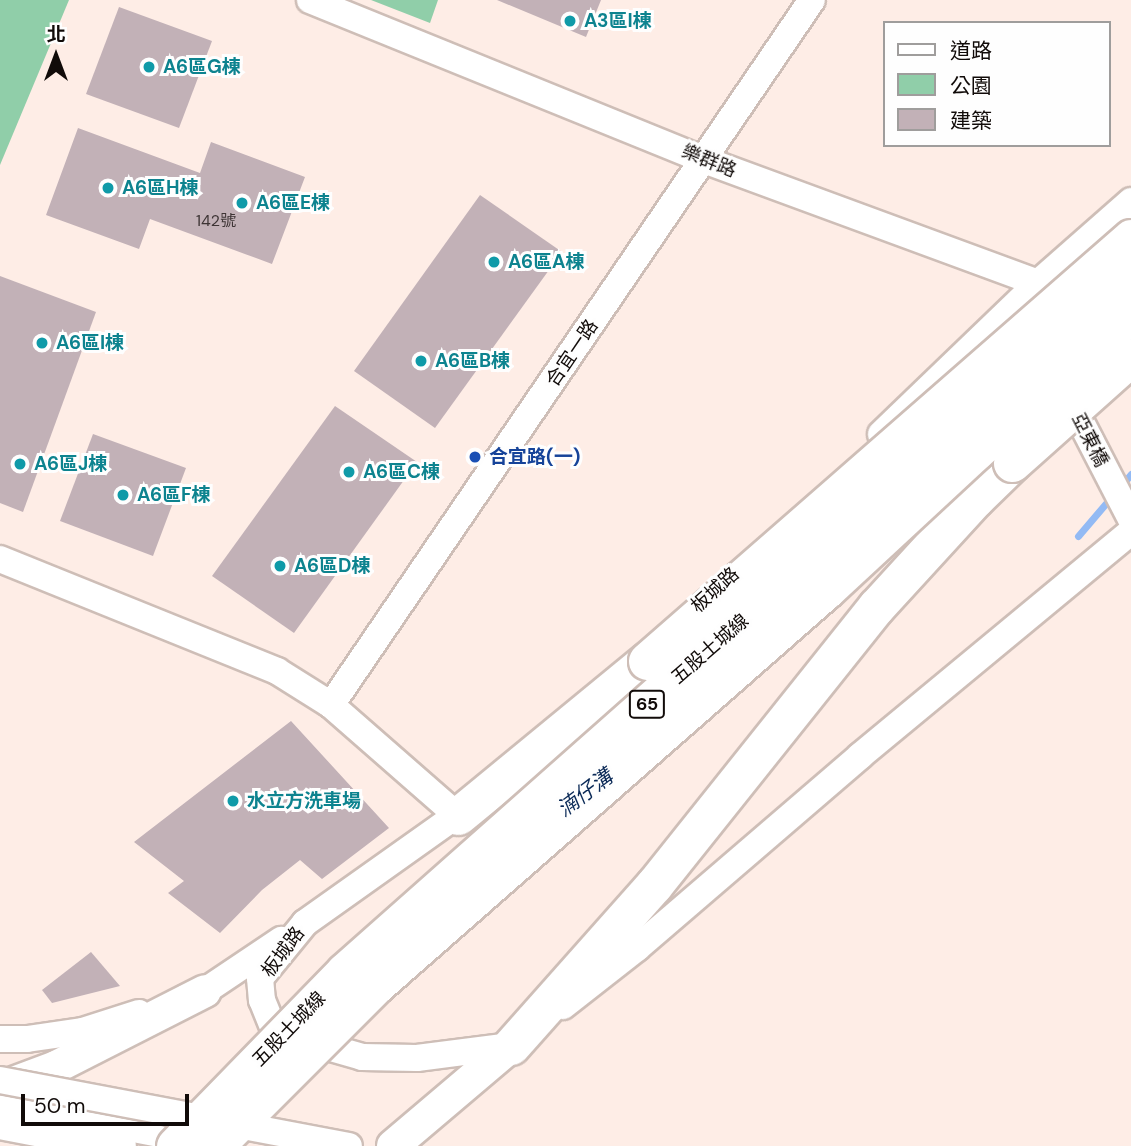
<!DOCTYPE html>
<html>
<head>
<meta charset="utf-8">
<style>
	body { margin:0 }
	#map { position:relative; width:1131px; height:1146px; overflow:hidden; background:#feede6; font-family:"DM Sans","Noto Sans TC",sans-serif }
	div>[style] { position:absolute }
	.green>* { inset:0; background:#90cea9 }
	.stream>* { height:7px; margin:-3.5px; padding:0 3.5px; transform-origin:3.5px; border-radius:3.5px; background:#93baf4 }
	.building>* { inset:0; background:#c2b1b7 }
	.roads { filter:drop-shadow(2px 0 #cebeb7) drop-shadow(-2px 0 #cebeb7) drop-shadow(0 2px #cebeb7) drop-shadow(0 -2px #cebeb7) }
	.minor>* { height:26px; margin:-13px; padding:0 13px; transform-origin:13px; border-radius:13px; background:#fff }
	.major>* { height:32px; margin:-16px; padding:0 16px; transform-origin:16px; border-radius:16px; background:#fff }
	.highway>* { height:37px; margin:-18.5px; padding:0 18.5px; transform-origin:18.5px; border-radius:18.5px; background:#fff }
	.bridges { filter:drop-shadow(2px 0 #cebeb7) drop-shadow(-2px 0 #cebeb7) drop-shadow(0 2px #cebeb7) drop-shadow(0 -2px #cebeb7) }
	.minor-bridge>* { height:26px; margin:-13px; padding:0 13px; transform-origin:13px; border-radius:13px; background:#fff }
	.highway-bridge>* { height:37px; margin:-18.5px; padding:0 18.5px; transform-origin:18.5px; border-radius:18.5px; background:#fff }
	.dots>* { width:19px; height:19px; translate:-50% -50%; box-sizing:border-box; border:4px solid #fefefe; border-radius:50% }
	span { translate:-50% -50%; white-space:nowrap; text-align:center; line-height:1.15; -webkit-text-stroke:6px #fefefe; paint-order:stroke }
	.number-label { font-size:16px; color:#3d3434 }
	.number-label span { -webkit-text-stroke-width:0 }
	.shield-label span { padding:2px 5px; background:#fefefe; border:2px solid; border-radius:5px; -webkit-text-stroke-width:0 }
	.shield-label { font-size:18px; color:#110b09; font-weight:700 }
	.culture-label { font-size:19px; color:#0d838f; font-weight:700 }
	.left { translate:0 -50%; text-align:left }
	.street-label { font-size:19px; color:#110b09 }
	.transit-label { font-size:19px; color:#164399; font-weight:700 }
	.water-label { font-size:21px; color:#0b2a57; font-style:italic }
	.legend { position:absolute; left:883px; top:21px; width:228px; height:126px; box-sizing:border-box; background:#fefefe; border:2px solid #9f9d9c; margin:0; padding:9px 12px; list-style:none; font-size:21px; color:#110b09 }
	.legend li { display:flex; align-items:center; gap:14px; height:35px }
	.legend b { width:35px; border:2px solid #9f9d9c }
	.north { position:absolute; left:21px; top:21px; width:70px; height:70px; -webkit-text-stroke:5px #fefefe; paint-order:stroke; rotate:0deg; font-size:19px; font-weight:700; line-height:28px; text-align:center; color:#110b09 }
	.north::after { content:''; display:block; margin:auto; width:24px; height:32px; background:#110b09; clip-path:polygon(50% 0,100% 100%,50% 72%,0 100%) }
	.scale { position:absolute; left:21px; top:1094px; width:168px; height:32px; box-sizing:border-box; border:4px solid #110b09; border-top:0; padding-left:9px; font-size:21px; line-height:24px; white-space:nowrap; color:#110b09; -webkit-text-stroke:5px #fefefe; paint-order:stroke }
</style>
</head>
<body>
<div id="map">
	<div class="green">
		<div style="clip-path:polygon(0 0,69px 0,0 165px)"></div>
		<div style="clip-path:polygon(371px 0,438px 0,430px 23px)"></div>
	</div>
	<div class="stream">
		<div style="left:1120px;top:487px;width:17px;rotate:-50deg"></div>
		<div style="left:1078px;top:536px;width:52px;rotate:-49.6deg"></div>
	</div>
	<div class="building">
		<div style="clip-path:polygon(497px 0,601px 0,586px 37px)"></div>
		<div style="clip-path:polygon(119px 7px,212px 41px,179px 128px,86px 94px)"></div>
		<div style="clip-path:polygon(78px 128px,200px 173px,211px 142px,305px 177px,272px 264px,150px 219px,139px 249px,46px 215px)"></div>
		<div style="clip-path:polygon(480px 195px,562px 252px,435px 428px,354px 371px)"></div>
		<div style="clip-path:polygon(0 276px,96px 312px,23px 512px,0 503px)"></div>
		<div style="clip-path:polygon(335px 406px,417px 462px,294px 633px,212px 576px)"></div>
		<div style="clip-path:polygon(93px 434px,186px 468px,153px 556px,60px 521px)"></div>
		<div style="clip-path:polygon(291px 721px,389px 828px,322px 879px,300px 860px,262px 890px,220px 933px,168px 893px,184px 881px,134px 842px)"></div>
		<div style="clip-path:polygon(91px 952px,120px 986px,52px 1003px,42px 990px)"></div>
	</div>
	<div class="roads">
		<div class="minor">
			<div style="left:310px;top:0;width:425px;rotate:22.1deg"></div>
			<div style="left:704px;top:160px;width:356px;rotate:20.2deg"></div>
			<div style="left:1038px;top:283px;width:15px;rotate:82deg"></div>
			<div style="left:1067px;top:395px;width:140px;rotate:62.7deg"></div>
			<div style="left:881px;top:434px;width:218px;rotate:-43.9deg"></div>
			<div style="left:1038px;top:283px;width:124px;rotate:-41.4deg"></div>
			<div style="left:0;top:559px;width:299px;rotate:22deg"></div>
			<div style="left:277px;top:671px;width:64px;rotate:32.2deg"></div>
			<div style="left:331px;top:705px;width:169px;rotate:41.2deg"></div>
			<div style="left:331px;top:705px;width:853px;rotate:-55.7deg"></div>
			<div style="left:471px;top:805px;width:204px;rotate:144.6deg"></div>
			<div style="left:305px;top:923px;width:71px;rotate:129.3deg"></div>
			<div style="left:260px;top:978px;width:22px;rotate:85deg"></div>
			<div style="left:262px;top:1000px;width:35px;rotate:68deg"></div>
			<div style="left:275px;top:1032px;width:91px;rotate:16deg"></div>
			<div style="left:362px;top:1057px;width:55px;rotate:1deg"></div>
			<div style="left:417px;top:1058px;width:95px;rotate:-7.3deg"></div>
			<div style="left:511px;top:1046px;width:6px;rotate:-45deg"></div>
			<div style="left:186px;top:998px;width:20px;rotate:-20deg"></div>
			<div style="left:205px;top:991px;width:92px;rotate:-33.9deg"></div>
			<div style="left:563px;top:1006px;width:94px;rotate:-38.1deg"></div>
			<div style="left:637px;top:948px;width:294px;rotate:-40.7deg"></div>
			<div style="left:860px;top:756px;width:352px;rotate:-39.6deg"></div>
			<div style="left:0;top:1039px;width:27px"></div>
			<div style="left:27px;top:1039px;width:57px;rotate:-8.1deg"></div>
			<div style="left:83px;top:1031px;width:59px;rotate:-17.8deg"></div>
		</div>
		<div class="major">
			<div style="left:0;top:1088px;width:60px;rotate:-20.6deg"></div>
			<div style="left:56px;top:1067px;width:167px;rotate:-27deg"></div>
			<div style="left:0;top:1100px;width:209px;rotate:11deg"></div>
			<div style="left:0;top:1123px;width:122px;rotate:10.9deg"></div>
			<div style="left:393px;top:1146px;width:155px;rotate:-40.3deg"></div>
		</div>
		<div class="highway">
			<div style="left:458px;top:816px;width:244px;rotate:-39.4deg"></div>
			<div style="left:511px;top:1046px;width:215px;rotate:-48.4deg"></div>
			<div style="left:654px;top:885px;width:356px;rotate:-51.4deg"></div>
			<div style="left:876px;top:607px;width:147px;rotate:-47.5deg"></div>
			<div style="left:975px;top:499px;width:52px;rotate:-44.2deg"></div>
		</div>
	</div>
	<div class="bridges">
		<div class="minor-bridge">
			<div style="left:0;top:1080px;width:355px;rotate:10.7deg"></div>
		</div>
		<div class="highway-bridge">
			<div style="left:1012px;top:463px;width:159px;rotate:-41.7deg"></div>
			<div style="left:647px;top:661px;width:643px;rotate:-41.15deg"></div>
			<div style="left:175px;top:1146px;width:243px;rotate:-45.8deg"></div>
			<div style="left:344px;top:972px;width:1051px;rotate:-41.53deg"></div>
			<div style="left:215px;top:1146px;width:228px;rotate:-45deg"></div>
			<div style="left:376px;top:985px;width:599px;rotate:-41.28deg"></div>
			<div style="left:826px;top:590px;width:203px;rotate:-42.8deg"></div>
			<div style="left:975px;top:452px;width:208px;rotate:-41.5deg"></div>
		</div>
	</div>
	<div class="dots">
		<div style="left:570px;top:21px;background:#0f9aa8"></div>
		<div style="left:149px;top:67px;background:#0f9aa8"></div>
		<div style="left:108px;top:188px;background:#0f9aa8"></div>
		<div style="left:242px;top:203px;background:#0f9aa8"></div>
		<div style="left:494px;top:262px;background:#0f9aa8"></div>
		<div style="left:42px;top:343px;background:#0f9aa8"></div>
		<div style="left:421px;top:361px;background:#0f9aa8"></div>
		<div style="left:475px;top:457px;background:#1a4fb4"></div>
		<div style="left:20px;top:464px;background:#0f9aa8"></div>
		<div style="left:349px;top:472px;background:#0f9aa8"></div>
		<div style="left:123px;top:495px;background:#0f9aa8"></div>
		<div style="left:280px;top:566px;background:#0f9aa8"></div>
		<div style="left:233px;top:801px;background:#0f9aa8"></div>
	</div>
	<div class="number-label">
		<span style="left:216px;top:221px">142號</span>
	</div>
	<div class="shield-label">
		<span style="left:647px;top:704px">65</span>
	</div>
	<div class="culture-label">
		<span class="left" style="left:584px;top:21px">A3區I棟</span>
		<span class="left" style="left:163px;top:67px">A6區G棟</span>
		<span class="left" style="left:122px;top:188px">A6區H棟</span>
		<span class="left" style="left:256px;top:203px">A6區E棟</span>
		<span class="left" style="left:508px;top:262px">A6區A棟</span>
		<span class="left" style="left:56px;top:343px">A6區I棟</span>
		<span class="left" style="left:435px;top:361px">A6區B棟</span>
		<span class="left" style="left:34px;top:464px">A6區J棟</span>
		<span class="left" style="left:363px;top:472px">A6區C棟</span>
		<span class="left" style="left:137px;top:495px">A6區F棟</span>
		<span class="left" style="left:294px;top:566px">A6區D棟</span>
		<span class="left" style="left:247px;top:801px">水立方洗車場</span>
	</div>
	<div class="street-label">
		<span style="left:709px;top:161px;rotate:22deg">樂群路</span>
		<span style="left:572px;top:353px;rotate:-56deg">合宜一路</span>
		<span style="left:1090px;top:440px;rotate:63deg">亞東橋</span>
		<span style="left:715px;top:590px;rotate:-42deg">板城路</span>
		<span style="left:710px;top:649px;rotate:-41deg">五股土城線</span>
		<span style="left:283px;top:952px;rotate:-53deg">板城路</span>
		<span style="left:289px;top:1029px;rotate:-46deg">五股土城線</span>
	</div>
	<div class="transit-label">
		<span class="left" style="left:489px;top:457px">合宜路(一)</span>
	</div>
	<div class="water-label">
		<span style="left:585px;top:793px;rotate:-37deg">湳仔溝</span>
	</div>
	<ul class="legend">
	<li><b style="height:9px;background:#fff"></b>道路</li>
	<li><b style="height:19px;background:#90cea9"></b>公園</li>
	<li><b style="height:19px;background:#c2b1b7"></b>建築</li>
	</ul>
	<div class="north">北</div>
	<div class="scale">50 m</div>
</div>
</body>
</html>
